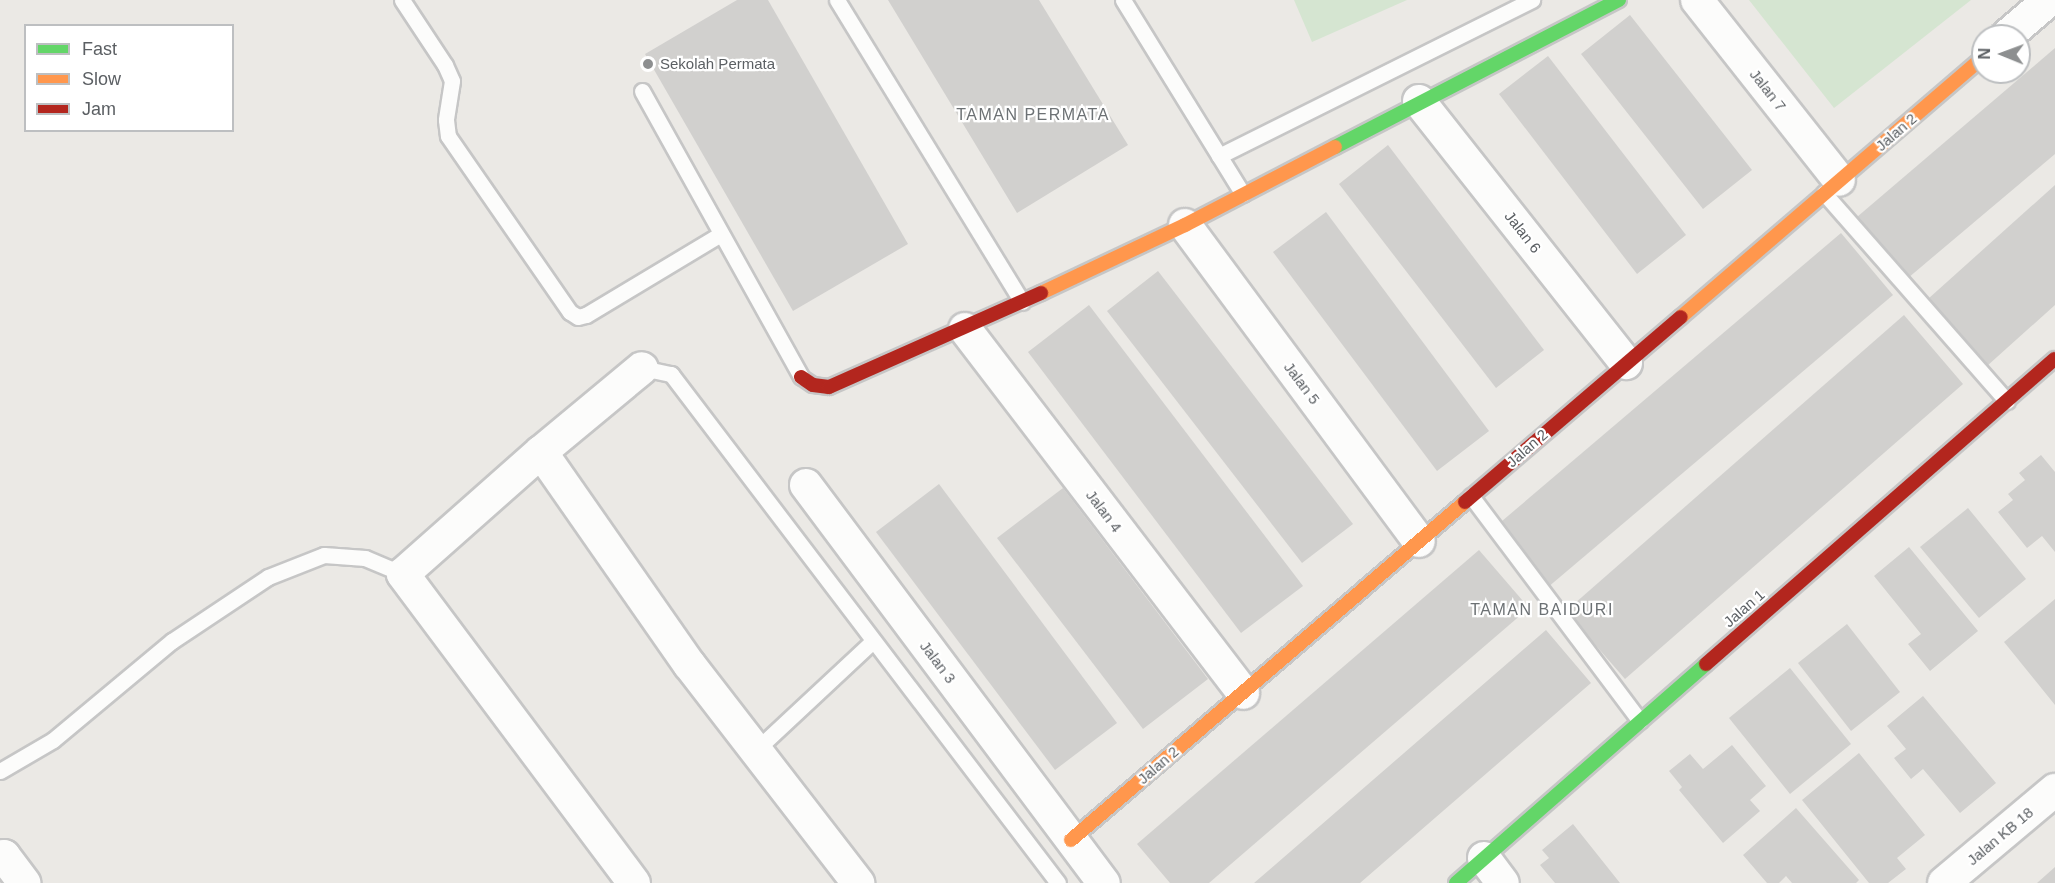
<!DOCTYPE html>
<html>
<head>
<meta charset="utf-8">
<style>
	body { margin:0 }
	#map { position:relative; width:2055px; height:883px; overflow:hidden; background:#ebe9e5; font-family:Helvetica,sans-serif }
	div>[style] { position:absolute }
	.green>* { inset:0; background:#d5e5d1 }
	.building>* { inset:0; background:#d1d0ce }
	.roads { filter:drop-shadow(2px 0 #c6c6c6) drop-shadow(-2px 0 #c6c6c6) drop-shadow(0 2px #c6c6c6) drop-shadow(0 -2px #c6c6c6) }
	.lane>* { height:15px; margin:-7.5px; padding:0 7.5px; transform-origin:7.5px; border-radius:7.5px; background:#fcfcfb }
	.street>* { height:32px; margin:-16px; padding:0 16px; transform-origin:16px; border-radius:16px; background:#fcfcfb }
	.fast>* { height:14px; margin:-7px; padding:0 7px; transform-origin:7px; border-radius:7px; background:#63d668 }
	.slow>* { height:14px; margin:-7px; padding:0 7px; transform-origin:7px; border-radius:7px; background:#ff974d }
	.jam>* { height:14px; margin:-7px; padding:0 7px; transform-origin:7px; border-radius:7px; background:#b3261e }
	.dots>* { width:16px; height:16px; translate:-50% -50%; box-sizing:border-box; border:3px solid #fff; border-radius:50% }
	span { translate:-50% -50%; white-space:nowrap; text-align:center; line-height:1.15; -webkit-text-stroke:4.5px #fff; paint-order:stroke }
	.poi-label { font-size:15px; color:#5b5f63 }
	.left { translate:0 -50%; text-align:left }
	.street-label { font-size:15px; color:#5b5f63 }
	.neighbourhood-label { font-size:16px; color:#6c7174; letter-spacing:1.5px }
	.legend { position:absolute; left:24px; top:24px; width:210px; height:108px; box-sizing:border-box; background:#fff; border:2px solid #bdbfc1; margin:0; padding:8px 10px; list-style:none; font-size:18px; color:#5b5f63 }
	.legend li { display:flex; align-items:center; gap:12px; height:30px }
	.legend b { width:30px; border:2px solid #bdbfc1 }
	.north { position:absolute; left:1971px; top:24px; width:60px; height:60px; box-sizing:border-box; background:#fff; border:2px solid #bdbfc1; border-radius:50%; rotate:271deg; font-size:16px; font-weight:700; line-height:24px; text-align:center; color:#5b5f63 }
	.north::after { content:''; display:block; margin:auto; width:21px; height:27px; background:#8d8f90; clip-path:polygon(50% 0,100% 100%,50% 72%,0 100%) }
</style>
</head>
<body>
<div id="map">
	<div class="green">
		<div style="clip-path:polygon(1294px 0,1407px 0,1312px 42px)"></div>
		<div style="clip-path:polygon(1749px 0,1971px 0,1834px 108px)"></div>
	</div>
	<div class="building">
		<div style="clip-path:polygon(737px 0,768px 0,908px 244px,793px 311px,645px 54px)"></div>
		<div style="clip-path:polygon(888px 0,1039px 0,1128px 145px,1017px 213px)"></div>
		<div style="clip-path:polygon(1630px 15px,1752px 170px,1703px 209px,1581px 54px)"></div>
		<div style="clip-path:polygon(2055px 48px,2055px 154px,1908px 278px,1857px 217px)"></div>
		<div style="clip-path:polygon(1548px 56px,1686px 235px,1637px 274px,1499px 94px)"></div>
		<div style="clip-path:polygon(1388px 145px,1544px 350px,1496px 388px,1339px 184px)"></div>
		<div style="clip-path:polygon(2055px 185px,2055px 305px,1987px 366px,1928px 299px)"></div>
		<div style="clip-path:polygon(1326px 212px,1489px 431px,1437px 471px,1273px 252px)"></div>
		<div style="clip-path:polygon(1841px 233px,1893px 295px,1547px 588px,1495px 527px)"></div>
		<div style="clip-path:polygon(1158px 271px,1353px 524px,1302px 563px,1107px 311px)"></div>
		<div style="clip-path:polygon(1089px 305px,1303px 586px,1241px 633px,1028px 352px)"></div>
		<div style="clip-path:polygon(1904px 315px,1963px 384px,1625px 679px,1566px 611px)"></div>
		<div style="clip-path:polygon(2041px 455px,2055px 472px,2055px 552px,2042px 536px,2027px 548px,1998px 512px,2013px 500px,2008px 494px,2025px 480px,2019px 473px)"></div>
		<div style="clip-path:polygon(939px 484px,1117px 723px,1055px 770px,876px 532px)"></div>
		<div style="clip-path:polygon(1063px 488px,1208px 679px,1143px 729px,997px 538px)"></div>
		<div style="clip-path:polygon(1968px 508px,2026px 579px,1979px 618px,1920px 547px)"></div>
		<div style="clip-path:polygon(1909px 547px,1978px 631px,1930px 671px,1908px 644px,1921px 634px,1874px 576px)"></div>
		<div style="clip-path:polygon(1479px 550px,1529px 608px,1209px 883px,1170px 883px,1137px 844px)"></div>
		<div style="clip-path:polygon(2055px 599px,2055px 705px,2004px 642px)"></div>
		<div style="clip-path:polygon(1847px 624px,1900px 692px,1851px 731px,1798px 663px)"></div>
		<div style="clip-path:polygon(1546px 630px,1591px 683px,1443px 811px,1360px 883px,1254px 883px)"></div>
		<div style="clip-path:polygon(1790px 668px,1851px 744px,1790px 794px,1729px 718px)"></div>
		<div style="clip-path:polygon(1923px 696px,1996px 783px,1960px 813px,1923px 769px,1911px 779px,1894px 758px,1906px 749px,1887px 726px)"></div>
		<div style="clip-path:polygon(1732px 745px,1766px 786px,1750px 800px,1760px 811px,1723px 843px,1679px 790px,1682px 787px,1669px 771px,1690px 754px,1703px 769px)"></div>
		<div style="clip-path:polygon(1859px 753px,1925px 835px,1897px 858px,1906px 869px,1888px 883px,1869px 883px,1802px 800px)"></div>
		<div style="clip-path:polygon(1796px 808px,1859px 880px,1856px 883px,1792px 883px,1786px 876px,1779px 883px,1767px 883px,1743px 855px)"></div>
		<div style="clip-path:polygon(1573px 824px,1620px 883px,1555px 883px,1540px 865px,1549px 858px,1542px 850px)"></div>
		<div style="clip-path:polygon(2055px 867px,2055px 883px,2037px 883px)"></div>
	</div>
	<div class="roads">
		<div class="lane">
			<div style="left:402px;top:0;width:78px;rotate:56.5deg"></div>
			<div style="left:445px;top:65px;width:17px;rotate:66deg"></div>
			<div style="left:452px;top:81px;width:39px;rotate:99deg"></div>
			<div style="left:446px;top:120px;width:16px;rotate:83deg"></div>
			<div style="left:448px;top:136px;width:214px;rotate:55.3deg"></div>
			<div style="left:570px;top:312px;width:9px;rotate:32deg"></div>
			<div style="left:578px;top:317px;width:8px;rotate:-14deg"></div>
			<div style="left:586px;top:315px;width:157px;rotate:-31deg"></div>
			<div style="left:837px;top:0;width:354px;rotate:58.5deg"></div>
			<div style="left:1123px;top:0;width:228px;rotate:58.3deg"></div>
			<div style="left:642px;top:91px;width:327px;rotate:60.9deg"></div>
			<div style="left:1219px;top:156px;width:350px;rotate:-26.5deg"></div>
			<div style="left:1824px;top:193px;width:277px;rotate:48.7deg"></div>
			<div style="left:642px;top:368px;width:30px;rotate:12deg"></div>
			<div style="left:671px;top:374px;width:639px;rotate:52.75deg"></div>
			<div style="left:1471px;top:496px;width:281px;rotate:53.1deg"></div>
			<div style="left:756px;top:750px;width:160px;rotate:-43deg"></div>
			<div style="left:0;top:771px;width:61px;rotate:-30.3deg"></div>
			<div style="left:53px;top:740px;width:155px;rotate:-39.8deg"></div>
			<div style="left:172px;top:641px;width:115px;rotate:-33.7deg"></div>
			<div style="left:268px;top:577px;width:60px;rotate:-21.4deg"></div>
			<div style="left:324px;top:555px;width:41px;rotate:4.2deg"></div>
			<div style="left:365px;top:558px;width:41px;rotate:22.8deg"></div>
		</div>
		<div class="street">
			<div style="left:1697px;top:0;width:229px;rotate:51.7deg"></div>
			<div style="left:2007px;top:36px;width:55px;rotate:-40.6deg"></div>
			<div style="left:1419px;top:101px;width:334px;rotate:51.7deg"></div>
			<div style="left:1185px;top:225px;width:393px;rotate:53.5deg"></div>
			<div style="left:965px;top:329px;width:458px;rotate:52.6deg"></div>
			<div style="left:541px;top:452px;width:259px;rotate:55.1deg"></div>
			<div style="left:689px;top:664px;width:277px;rotate:52.3deg"></div>
			<div style="left:806px;top:485px;width:497px;rotate:53.2deg"></div>
			<div style="left:1484px;top:858px;width:31px;rotate:53deg"></div>
			<div style="left:0;top:859px;width:5px;rotate:-37deg"></div>
			<div style="left:4px;top:856px;width:34px;rotate:53deg"></div>
			<div style="left:634px;top:883px;width:386px;rotate:-126.8deg"></div>
			<div style="left:403px;top:574px;width:184px;rotate:-41.5deg"></div>
			<div style="left:541px;top:452px;width:131px;rotate:-39.7deg"></div>
			<div style="left:1944px;top:883px;width:145px;rotate:-40deg"></div>
		</div>
		<div class="fast">
			<div style="left:1335px;top:147px;width:320px;rotate:-27.4deg"></div>
			<div style="left:1456px;top:883px;width:332px;rotate:-41.2deg"></div>
		</div>
		<div class="slow">
			<div style="left:1041px;top:293px;width:159px;rotate:-25.3deg"></div>
			<div style="left:1185px;top:225px;width:169px;rotate:-27.5deg"></div>
			<div style="left:1681px;top:317px;width:399px;rotate:-40.7deg"></div>
			<div style="left:1071px;top:840px;width:519px;rotate:-40.63deg"></div>
		</div>
		<div class="jam">
			<div style="left:801px;top:377px;width:14px;rotate:34deg"></div>
			<div style="left:813px;top:385px;width:16px;rotate:7deg"></div>
			<div style="left:829px;top:387px;width:232px;rotate:-23.9deg"></div>
			<div style="left:1465px;top:502px;width:284px;rotate:-40.6deg"></div>
			<div style="left:1706px;top:664px;width:463px;rotate:-41.2deg"></div>
		</div>
	</div>
	<div class="dots">
		<div style="left:648px;top:64px;background:#8d8f90"></div>
	</div>
	<div class="poi-label">
		<span class="left" style="left:660px;top:64px">Sekolah Permata</span>
	</div>
	<div class="street-label">
		<span style="left:1768px;top:90px;rotate:52deg">Jalan 7</span>
		<span style="left:1896px;top:132px;rotate:-41deg">Jalan 2</span>
		<span style="left:1523px;top:232px;rotate:52deg">Jalan 6</span>
		<span style="left:1302px;top:383px;rotate:53deg">Jalan 5</span>
		<span style="left:1527px;top:448px;rotate:-41deg">Jalan 2</span>
		<span style="left:1104px;top:511px;rotate:53deg">Jalan 4</span>
		<span style="left:1744px;top:608px;rotate:-41deg">Jalan 1</span>
		<span style="left:938px;top:662px;rotate:53deg">Jalan 3</span>
		<span style="left:1158px;top:765px;rotate:-41deg">Jalan 2</span>
		<span style="left:2000px;top:836px;rotate:-40deg">Jalan KB 18</span>
	</div>
	<div class="neighbourhood-label">
		<span style="left:1033px;top:115px">TAMAN PERMATA</span>
		<span style="left:1542px;top:610px">TAMAN BAIDURI</span>
	</div>
	<ul class="legend">
	<li><b style="height:8px;background:#63d668"></b>Fast</li>
	<li><b style="height:8px;background:#ff974d"></b>Slow</li>
	<li><b style="height:8px;background:#b3261e"></b>Jam</li>
	</ul>
	<div class="north">N</div>
</div>
</body>
</html>
